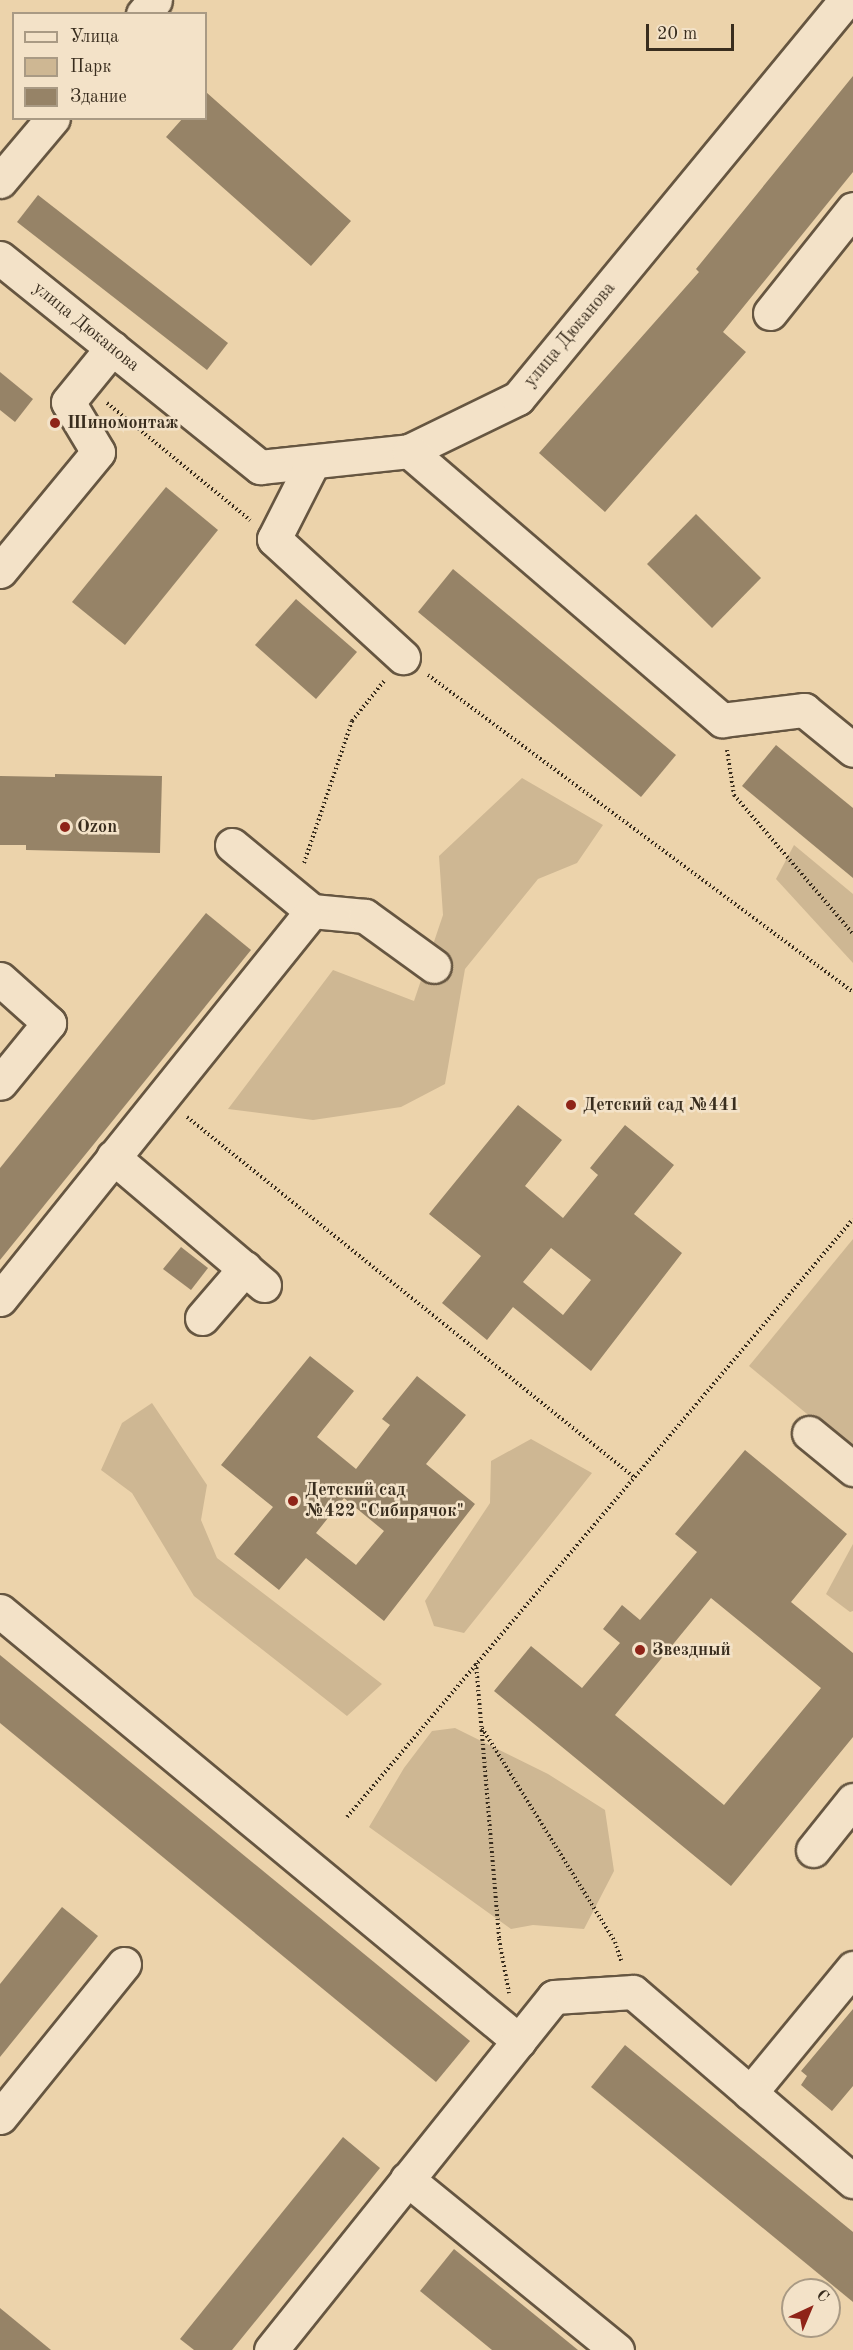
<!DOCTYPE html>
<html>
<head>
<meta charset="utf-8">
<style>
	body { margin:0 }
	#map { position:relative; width:853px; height:2350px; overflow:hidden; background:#ecd3ab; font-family:"Old Standard TT",serif }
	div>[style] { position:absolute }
	.green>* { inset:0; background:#ceb793 }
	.building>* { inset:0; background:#968367 }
	.path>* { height:4px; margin-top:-2px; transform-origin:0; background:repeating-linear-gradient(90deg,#392d1e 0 1.5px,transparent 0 4.5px) }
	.roads { filter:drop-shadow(2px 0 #665641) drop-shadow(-2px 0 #665641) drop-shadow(0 2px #665641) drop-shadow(0 -2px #665641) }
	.minor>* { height:33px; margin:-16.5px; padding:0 16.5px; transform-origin:16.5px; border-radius:16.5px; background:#f3e2c8 }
	.dots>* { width:16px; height:16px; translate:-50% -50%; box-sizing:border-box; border:3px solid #f3e2c8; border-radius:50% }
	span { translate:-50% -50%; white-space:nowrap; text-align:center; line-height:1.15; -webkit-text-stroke:5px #f3e2c8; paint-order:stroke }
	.street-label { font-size:18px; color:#392d1e }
	.poi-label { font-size:18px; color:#392d1e; font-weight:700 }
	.left { translate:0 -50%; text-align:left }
	.legend { position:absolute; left:12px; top:12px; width:195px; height:108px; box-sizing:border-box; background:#f3e2c8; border:2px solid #a99a84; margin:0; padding:8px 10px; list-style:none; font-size:18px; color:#392d1e }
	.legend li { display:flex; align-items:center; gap:12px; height:30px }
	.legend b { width:30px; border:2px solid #a99a84 }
	.north { position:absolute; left:781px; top:2278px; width:60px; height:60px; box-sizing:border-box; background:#f3e2c8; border:2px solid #a99a84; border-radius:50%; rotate:44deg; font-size:16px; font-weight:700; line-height:24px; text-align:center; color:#392d1e }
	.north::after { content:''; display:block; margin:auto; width:21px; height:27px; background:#8f2418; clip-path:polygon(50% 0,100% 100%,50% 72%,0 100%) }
	.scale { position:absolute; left:646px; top:24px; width:88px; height:27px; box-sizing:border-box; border:3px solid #392d1e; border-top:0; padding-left:8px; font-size:18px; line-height:21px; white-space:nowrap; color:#392d1e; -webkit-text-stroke:4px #f3e2c8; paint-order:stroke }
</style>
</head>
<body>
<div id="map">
	<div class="green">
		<div style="clip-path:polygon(522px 778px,603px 825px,577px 863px,538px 879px,465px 969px,445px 1084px,401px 1107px,313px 1120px,228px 1109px,333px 970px,414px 1001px,443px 915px,439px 856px)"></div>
		<div style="clip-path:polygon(794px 845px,853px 894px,853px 963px,776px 879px)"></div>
		<div style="clip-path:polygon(853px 1239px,853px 1452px,749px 1366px)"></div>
		<div style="clip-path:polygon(152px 1403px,207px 1485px,201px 1520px,217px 1558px,382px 1684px,347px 1716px,194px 1596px,132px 1493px,101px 1470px,122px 1423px)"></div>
		<div style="clip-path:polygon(531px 1439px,592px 1473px,464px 1633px,434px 1626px,425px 1601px,490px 1503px,491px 1461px)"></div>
		<div style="clip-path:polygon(853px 1544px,853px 1611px,850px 1612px,826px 1594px)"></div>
		<div style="clip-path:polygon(455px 1728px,548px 1774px,605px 1810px,614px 1871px,584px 1929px,533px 1925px,511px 1929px,369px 1827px,404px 1768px,432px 1731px)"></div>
	</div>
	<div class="building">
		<div style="clip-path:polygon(853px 76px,853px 172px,723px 332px,746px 352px,605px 512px,539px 453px,699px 272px,696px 269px)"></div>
		<div style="clip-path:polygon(206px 92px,351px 221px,311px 266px,166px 137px,183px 118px,206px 118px)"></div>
		<div style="clip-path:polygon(38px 195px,228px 343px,207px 370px,17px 222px)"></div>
		<div style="clip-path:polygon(0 372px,33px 399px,15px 422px,0 410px)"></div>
		<div style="clip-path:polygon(166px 487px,218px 530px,125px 645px,72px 602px)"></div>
		<div style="clip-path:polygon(696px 514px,761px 578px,712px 628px,647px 564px)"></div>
		<div style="clip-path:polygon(453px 569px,676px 755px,641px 797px,418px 612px)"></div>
		<div style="clip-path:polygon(296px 599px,357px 652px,316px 699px,255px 645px)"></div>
		<div style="clip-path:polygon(776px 745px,853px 808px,853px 878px,742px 786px)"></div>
		<div style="clip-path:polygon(55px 774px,162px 776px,160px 853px,26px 850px,26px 845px,0 845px,0 776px,55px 777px)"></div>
		<div style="clip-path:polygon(206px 913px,251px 950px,0 1260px,0 1168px)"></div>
		<div style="clip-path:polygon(evenodd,518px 1105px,562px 1140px,525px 1186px,563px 1218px,598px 1175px,590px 1168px,625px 1125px,674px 1165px,634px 1214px,682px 1253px,591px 1371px,513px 1307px,487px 1340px,442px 1303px,481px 1256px,429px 1214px,518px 1105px,551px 1248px,591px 1280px,563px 1315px,523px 1282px,551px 1248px)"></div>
		<div style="clip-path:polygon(181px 1247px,208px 1268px,191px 1290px,163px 1269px)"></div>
		<div style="clip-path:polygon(evenodd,310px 1356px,354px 1391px,317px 1437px,356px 1469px,390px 1425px,382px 1419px,417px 1376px,466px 1415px,426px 1464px,475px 1504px,384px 1621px,306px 1558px,279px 1590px,234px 1554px,273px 1507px,221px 1465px,310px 1356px,344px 1498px,384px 1531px,356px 1565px,316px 1533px,344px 1498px)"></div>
		<div style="clip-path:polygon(evenodd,745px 1450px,847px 1534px,791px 1602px,853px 1653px,853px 1737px,731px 1886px,494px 1691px,531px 1646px,582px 1688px,620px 1643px,603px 1629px,622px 1605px,640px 1620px,697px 1552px,675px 1534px,745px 1450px,711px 1598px,821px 1688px,724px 1805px,615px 1715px,711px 1598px)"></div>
		<div style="clip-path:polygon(0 1655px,470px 2041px,436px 2082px,0 1723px)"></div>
		<div style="clip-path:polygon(62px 1907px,98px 1936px,0 2057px,0 1984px)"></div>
		<div style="clip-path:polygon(853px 2009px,853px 2086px,832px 2111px,801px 2085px,807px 2076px,801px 2071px)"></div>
		<div style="clip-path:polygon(625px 2045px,853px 2232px,853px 2302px,591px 2087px)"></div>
		<div style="clip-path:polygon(343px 2137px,380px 2168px,232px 2350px,194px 2350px,180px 2339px)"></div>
		<div style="clip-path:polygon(454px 2249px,578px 2350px,492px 2350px,420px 2291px)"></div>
		<div style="clip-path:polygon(0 2308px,51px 2350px,0 2350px)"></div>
	</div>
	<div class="path">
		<div style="left:107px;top:403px;width:185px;rotate:39.3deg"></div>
		<div style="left:428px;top:675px;width:530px;rotate:36.72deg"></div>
		<div style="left:727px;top:750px;width:46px;rotate:81.2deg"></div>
		<div style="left:734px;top:795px;width:183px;rotate:49.4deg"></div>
		<div style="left:304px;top:863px;width:150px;rotate:-71.3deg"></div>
		<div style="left:352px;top:721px;width:51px;rotate:-51.3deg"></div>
		<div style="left:187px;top:1117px;width:575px;rotate:38.86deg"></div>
		<div style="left:476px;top:1663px;width:277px;rotate:85.2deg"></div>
		<div style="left:499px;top:1939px;width:55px;rotate:79.5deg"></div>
		<div style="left:482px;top:1728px;width:252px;rotate:58.1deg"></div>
		<div style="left:615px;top:1942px;width:22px;rotate:72deg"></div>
		<div style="left:347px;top:1817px;width:783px;rotate:-49.76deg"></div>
	</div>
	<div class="roads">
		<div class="minor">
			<div style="left:143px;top:14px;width:18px;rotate:-49deg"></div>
			<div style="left:0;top:181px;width:82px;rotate:-49.9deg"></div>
			<div style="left:0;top:258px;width:334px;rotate:38.8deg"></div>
			<div style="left:260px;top:467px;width:150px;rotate:-6.1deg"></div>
			<div style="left:409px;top:451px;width:121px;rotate:-25.9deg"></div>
			<div style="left:518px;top:398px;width:516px;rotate:-50.51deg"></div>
			<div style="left:770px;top:313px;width:133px;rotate:-51.4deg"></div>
			<div style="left:409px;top:451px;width:413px;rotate:40.7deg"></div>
			<div style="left:722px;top:720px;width:83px;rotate:-7deg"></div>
			<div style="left:804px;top:710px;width:63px;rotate:39.2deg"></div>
			<div style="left:312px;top:464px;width:84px;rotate:116.9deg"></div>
			<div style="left:274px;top:539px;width:175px;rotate:42.5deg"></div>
			<div style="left:0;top:571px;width:154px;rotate:-50.5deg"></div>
			<div style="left:98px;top:452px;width:58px;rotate:-121deg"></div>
			<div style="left:68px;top:402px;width:70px;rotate:-50.8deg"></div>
			<div style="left:232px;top:845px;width:104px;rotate:39.5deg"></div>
			<div style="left:312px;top:911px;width:53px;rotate:5.4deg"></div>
			<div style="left:365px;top:916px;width:85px;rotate:35.9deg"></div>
			<div style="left:0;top:979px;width:66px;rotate:41.9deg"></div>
			<div style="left:49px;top:1023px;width:77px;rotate:129.2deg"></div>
			<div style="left:113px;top:1157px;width:198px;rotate:40.3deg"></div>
			<div style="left:0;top:1299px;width:498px;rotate:-51.2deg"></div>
			<div style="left:202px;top:1318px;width:66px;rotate:-49.3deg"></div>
			<div style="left:809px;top:1433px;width:57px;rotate:39.3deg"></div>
			<div style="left:0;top:1611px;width:674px;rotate:39.64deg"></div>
			<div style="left:813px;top:1850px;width:64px;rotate:-51.3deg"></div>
			<div style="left:750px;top:2093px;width:162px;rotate:-50.5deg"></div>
			<div style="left:0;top:2117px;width:197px;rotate:-51deg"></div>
			<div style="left:407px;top:2179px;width:271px;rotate:39.2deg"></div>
			<div style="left:271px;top:2350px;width:452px;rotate:-51.3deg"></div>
			<div style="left:554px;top:1997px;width:79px;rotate:-3.6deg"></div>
			<div style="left:633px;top:1992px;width:290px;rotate:40.7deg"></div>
		</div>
	</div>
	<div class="dots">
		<div style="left:55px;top:423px;background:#8f2418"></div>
		<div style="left:65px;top:827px;background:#8f2418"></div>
		<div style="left:571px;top:1105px;background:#8f2418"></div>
		<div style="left:293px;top:1501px;background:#8f2418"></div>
		<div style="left:640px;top:1650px;background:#8f2418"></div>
	</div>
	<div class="street-label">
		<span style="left:86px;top:327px;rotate:39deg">улица Дюканова</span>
		<span style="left:570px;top:335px;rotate:-50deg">улица Дюканова</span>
	</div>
	<div class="poi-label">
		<span class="left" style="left:67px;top:423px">Шиномонтаж</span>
		<span class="left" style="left:77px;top:827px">Ozon</span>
		<span class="left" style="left:583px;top:1105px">Детский сад №441</span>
		<span class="left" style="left:305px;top:1501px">Детский сад<br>№422 "Сибирячок"</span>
		<span class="left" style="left:652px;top:1650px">Звездный</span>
	</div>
	<ul class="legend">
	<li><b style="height:8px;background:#f3e2c8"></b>Улица</li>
	<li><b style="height:16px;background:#ceb793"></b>Парк</li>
	<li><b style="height:16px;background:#968367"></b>Здание</li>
	</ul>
	<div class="north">С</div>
	<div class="scale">20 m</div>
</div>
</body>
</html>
